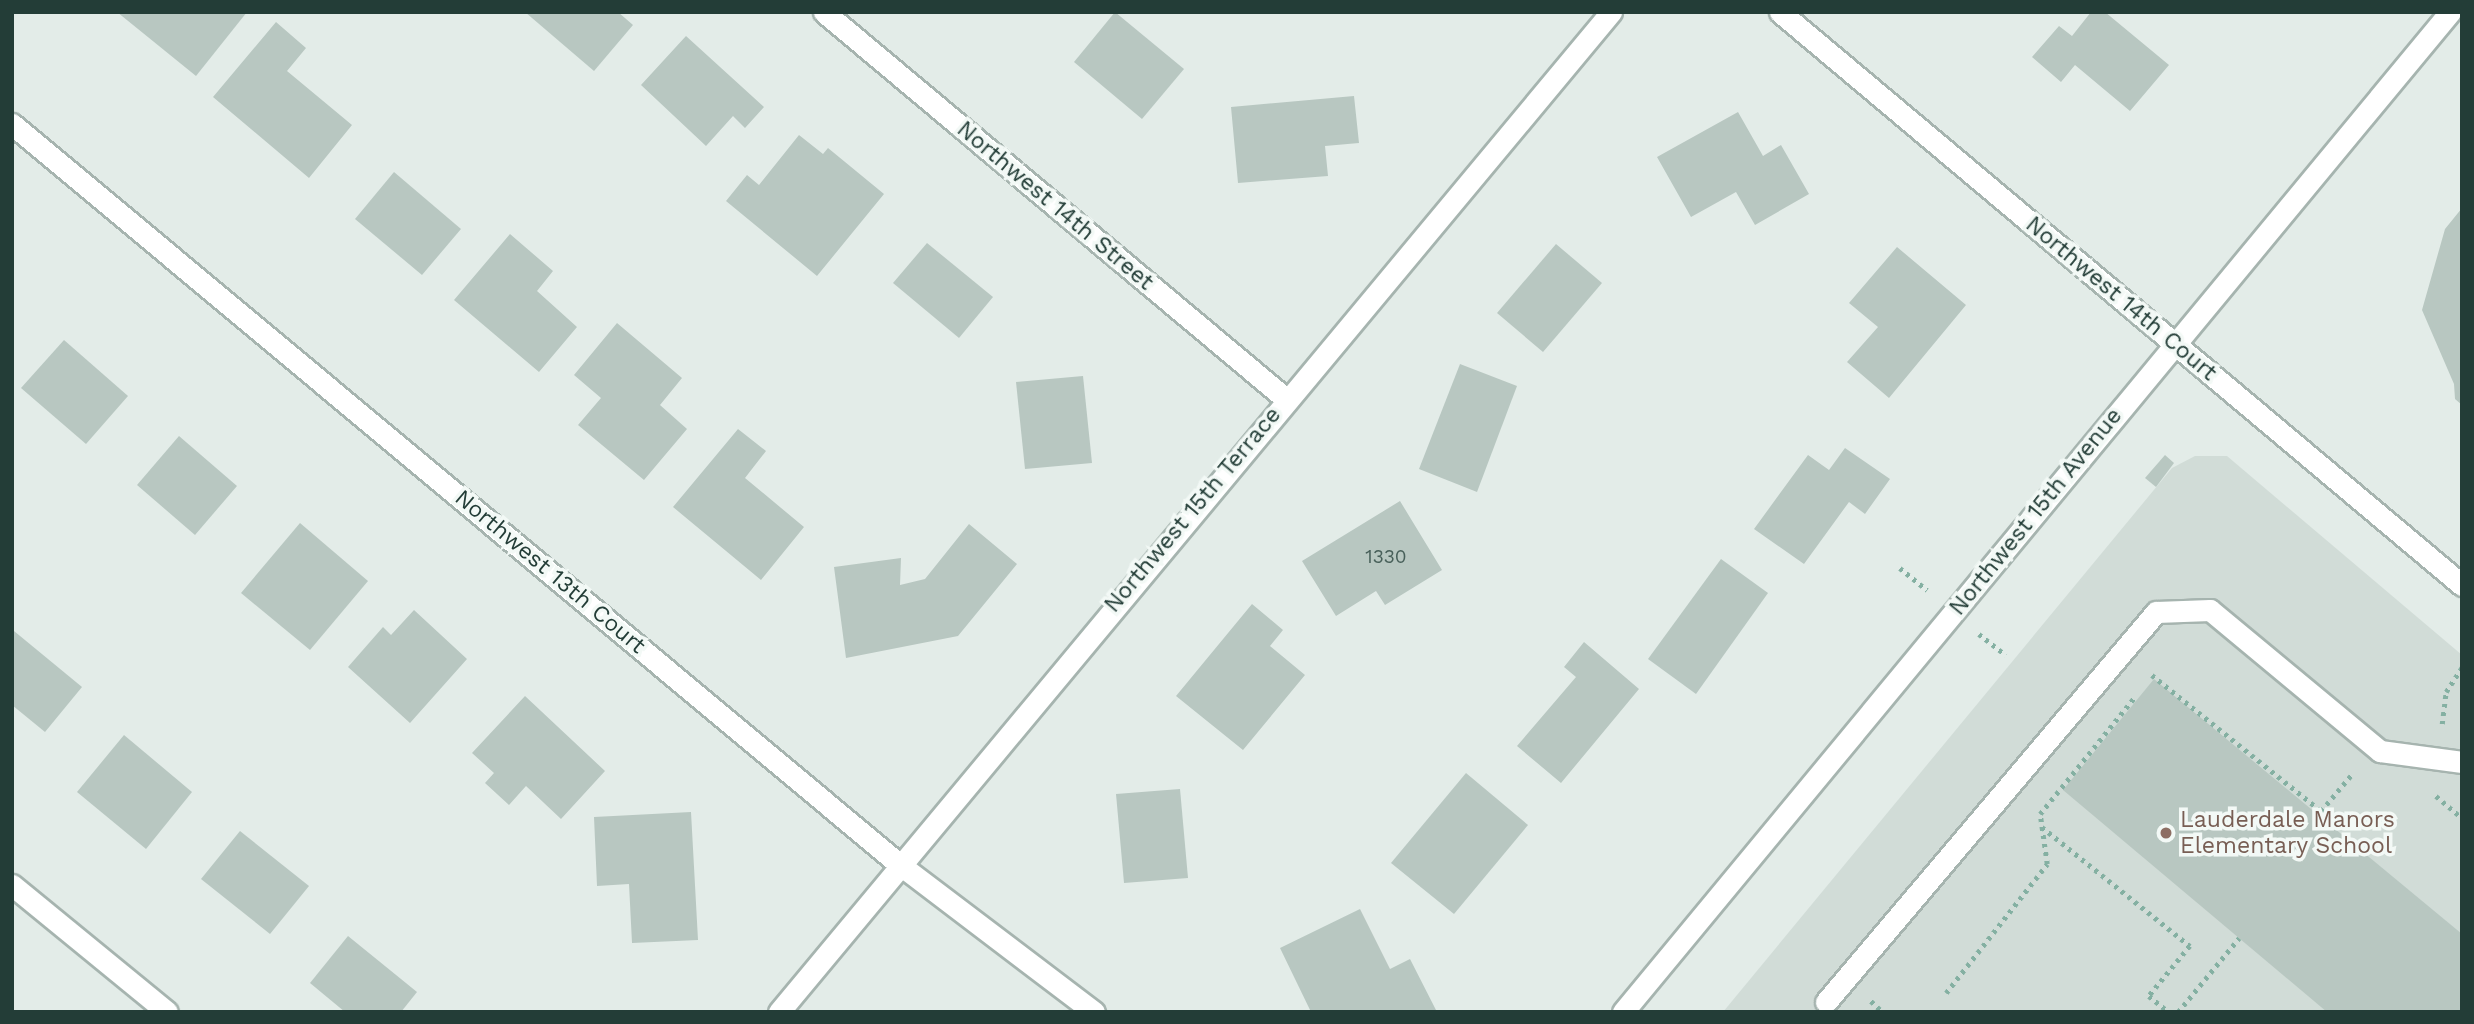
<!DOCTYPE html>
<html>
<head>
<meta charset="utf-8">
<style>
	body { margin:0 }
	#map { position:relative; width:2474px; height:1024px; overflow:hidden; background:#e3ece8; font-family:"Work Sans",sans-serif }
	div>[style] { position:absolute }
	.built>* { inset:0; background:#d1dcd7 }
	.building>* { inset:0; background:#b8c7c1 }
	.path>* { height:4.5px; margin-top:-2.25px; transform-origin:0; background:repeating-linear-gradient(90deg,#84b0a2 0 3.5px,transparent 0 8.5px) }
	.roads { filter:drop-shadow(2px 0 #a6b4af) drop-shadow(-2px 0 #a6b4af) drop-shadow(0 2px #a6b4af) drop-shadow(0 -2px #a6b4af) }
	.minor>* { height:21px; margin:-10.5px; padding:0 10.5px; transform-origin:10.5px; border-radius:10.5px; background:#fff }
	.dots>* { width:19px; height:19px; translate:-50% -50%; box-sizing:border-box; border:4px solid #f3f9f6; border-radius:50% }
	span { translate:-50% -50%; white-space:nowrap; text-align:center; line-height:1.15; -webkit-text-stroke:7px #f3f9f6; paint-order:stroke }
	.number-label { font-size:19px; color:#48605a }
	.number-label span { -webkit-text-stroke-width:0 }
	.street-label { font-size:23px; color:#233d37 }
	.education-label { font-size:23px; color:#785e54 }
	.left { translate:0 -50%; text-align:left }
	.frame { position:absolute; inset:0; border:14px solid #233d37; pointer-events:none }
</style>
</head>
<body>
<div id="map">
	<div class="built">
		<div style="clip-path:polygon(2195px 456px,2227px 456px,2462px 655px,2462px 1012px,1723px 1012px,2172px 468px)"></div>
	</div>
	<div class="building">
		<div style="clip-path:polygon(117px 12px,247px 12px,196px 76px)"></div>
		<div style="clip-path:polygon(525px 12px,618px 12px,633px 25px,594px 71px)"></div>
		<div style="clip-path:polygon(1115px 12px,1184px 69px,1142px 119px,1074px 62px)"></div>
		<div style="clip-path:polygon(2091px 12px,2105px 12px,2169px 65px,2130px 111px,2075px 65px,2061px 82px,2032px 57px,2059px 26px,2072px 36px)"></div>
		<div style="clip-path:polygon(276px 22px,306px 48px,287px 71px,352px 125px,309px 178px,213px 97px)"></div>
		<div style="clip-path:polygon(686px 36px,764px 107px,745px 128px,733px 116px,706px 146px,641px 85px)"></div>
		<div style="clip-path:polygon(1354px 96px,1359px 143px,1325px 146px,1328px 176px,1238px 183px,1231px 107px)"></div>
		<div style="clip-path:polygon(1738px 112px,1763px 156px,1781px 145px,1809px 194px,1755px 225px,1736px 192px,1691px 217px,1657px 157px)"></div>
		<div style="clip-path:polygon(799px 135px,823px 154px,828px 148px,884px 194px,817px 276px,726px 201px,747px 175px,759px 185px)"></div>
		<div style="clip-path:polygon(394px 172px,461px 229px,422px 275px,355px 219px)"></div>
		<div style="clip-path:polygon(2462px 208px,2462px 405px,2455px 399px,2454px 384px,2422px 310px,2445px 229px)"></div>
		<div style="clip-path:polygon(510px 234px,553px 271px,537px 291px,577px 327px,539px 372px,454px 300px)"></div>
		<div style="clip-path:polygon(927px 243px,993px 297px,959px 338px,893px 283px)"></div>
		<div style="clip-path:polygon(1556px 244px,1602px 283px,1543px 352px,1497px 313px)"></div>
		<div style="clip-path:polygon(1897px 247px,1966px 305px,1889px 398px,1847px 362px,1878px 327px,1849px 303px)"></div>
		<div style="clip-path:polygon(617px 323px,682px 378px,660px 405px,687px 429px,644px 480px,578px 425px,601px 398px,574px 375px)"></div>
		<div style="clip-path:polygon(64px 340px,128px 396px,86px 444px,21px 388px)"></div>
		<div style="clip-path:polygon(1460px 364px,1517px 386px,1477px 492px,1419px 469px)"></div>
		<div style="clip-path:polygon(1083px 376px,1092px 463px,1025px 469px,1016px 382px)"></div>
		<div style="clip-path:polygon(738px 429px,766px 451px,745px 478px,804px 527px,761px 580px,673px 507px)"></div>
		<div style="clip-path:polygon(179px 436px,237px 486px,195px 535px,137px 485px)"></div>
		<div style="clip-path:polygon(1845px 448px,1890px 479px,1865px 514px,1849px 502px,1804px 564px,1754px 529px,1808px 455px,1829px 470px)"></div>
		<div style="clip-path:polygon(2165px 455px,2174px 463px,2156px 487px,2145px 478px)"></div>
		<div style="clip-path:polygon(1400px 501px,1442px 570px,1385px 605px,1376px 591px,1336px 616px,1302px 561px)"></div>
		<div style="clip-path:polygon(300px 523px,368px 581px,310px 650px,241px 593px)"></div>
		<div style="clip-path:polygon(969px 524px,1017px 564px,958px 636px,846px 658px,834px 567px,901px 558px,900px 585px,925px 579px)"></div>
		<div style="clip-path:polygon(1721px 559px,1768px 593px,1696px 694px,1648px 659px)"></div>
		<div style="clip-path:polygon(1252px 604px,1283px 630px,1270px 646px,1305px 675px,1243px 750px,1176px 696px)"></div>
		<div style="clip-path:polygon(414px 610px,467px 659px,410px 723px,348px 667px,383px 627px,391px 635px)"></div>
		<div style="clip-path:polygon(14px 631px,82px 687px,45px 732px,12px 705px)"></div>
		<div style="clip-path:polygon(1584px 642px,1639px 689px,1561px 783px,1517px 746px,1576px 677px,1564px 667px)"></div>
		<div style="clip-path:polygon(2154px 679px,2462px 934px,2462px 1012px,2327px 1012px,2063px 790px)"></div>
		<div style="clip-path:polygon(525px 696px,605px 771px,561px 819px,526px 786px,509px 805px,485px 783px,494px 773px,472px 753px)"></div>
		<div style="clip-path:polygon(124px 735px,192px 792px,146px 849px,77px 792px)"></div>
		<div style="clip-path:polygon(1466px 773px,1528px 825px,1454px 914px,1391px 863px)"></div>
		<div style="clip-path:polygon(1180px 789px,1188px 878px,1124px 883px,1116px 794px)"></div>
		<div style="clip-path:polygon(691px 812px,698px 940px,632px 943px,629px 884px,597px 886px,594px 817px)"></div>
		<div style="clip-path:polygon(240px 831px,309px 886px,270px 934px,201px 879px)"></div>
		<div style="clip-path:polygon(1360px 909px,1390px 969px,1410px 959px,1437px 1012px,1311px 1012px,1280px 948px)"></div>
		<div style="clip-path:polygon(348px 936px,417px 992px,401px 1012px,345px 1012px,310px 983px)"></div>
	</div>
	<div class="path">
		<div style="left:1900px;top:568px;width:35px;rotate:39deg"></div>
		<div style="left:1979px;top:634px;width:34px;rotate:38deg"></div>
		<div style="left:2152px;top:675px;width:217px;rotate:38.8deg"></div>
		<div style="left:2321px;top:811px;width:50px;rotate:-49.9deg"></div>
		<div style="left:2442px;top:724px;width:32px;rotate:-83deg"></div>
		<div style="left:2446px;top:692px;width:30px;rotate:-57deg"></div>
		<div style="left:2436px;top:796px;width:34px;rotate:40deg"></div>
		<div style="left:2042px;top:827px;width:190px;rotate:38.8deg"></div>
		<div style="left:2190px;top:946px;width:65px;rotate:129.4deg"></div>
		<div style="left:2149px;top:996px;width:26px;rotate:39deg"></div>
		<div style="left:1946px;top:993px;width:164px;rotate:-51.9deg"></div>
		<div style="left:2047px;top:864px;width:50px;rotate:-98deg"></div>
		<div style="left:2040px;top:814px;width:149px;rotate:-51deg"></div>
		<div style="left:1871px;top:1001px;width:16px;rotate:43deg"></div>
		<div style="left:2178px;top:1012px;width:96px;rotate:-50.5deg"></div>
	</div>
	<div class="roads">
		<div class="minor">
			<div style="left:824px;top:12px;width:603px;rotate:39.95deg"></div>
			<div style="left:1780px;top:12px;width:891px;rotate:40.04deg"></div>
			<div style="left:12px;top:124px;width:1155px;rotate:39.84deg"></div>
			<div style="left:899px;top:864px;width:245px;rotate:37.2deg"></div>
			<div style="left:12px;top:885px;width:200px;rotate:39.3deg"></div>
			<div style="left:1826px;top:1002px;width:511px;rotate:-49.76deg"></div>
			<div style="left:2156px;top:612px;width:54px;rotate:-2.1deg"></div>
			<div style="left:2210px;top:610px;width:221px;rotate:39.7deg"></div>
			<div style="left:2380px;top:751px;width:83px;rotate:7.6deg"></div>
			<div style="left:779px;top:1012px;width:1301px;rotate:-50.24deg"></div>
			<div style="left:1623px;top:1012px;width:1298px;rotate:-50.41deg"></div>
		</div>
	</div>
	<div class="dots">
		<div style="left:2166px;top:833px;background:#8d6e63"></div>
	</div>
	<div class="number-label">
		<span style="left:1386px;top:557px">1330</span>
	</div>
	<div class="street-label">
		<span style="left:1055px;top:206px;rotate:40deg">Northwest 14th Street</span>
		<span style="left:2121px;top:299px;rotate:40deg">Northwest 14th Court</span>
		<span style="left:1193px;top:510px;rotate:-50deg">Northwest 15th Terrace</span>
		<span style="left:2036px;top:512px;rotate:-51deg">Northwest 15th Avenue</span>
		<span style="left:550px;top:572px;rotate:40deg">Northwest 13th Court</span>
	</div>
	<div class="education-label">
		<span class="left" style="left:2180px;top:833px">Lauderdale Manors<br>Elementary School</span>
	</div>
	<div class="frame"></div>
</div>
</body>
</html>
